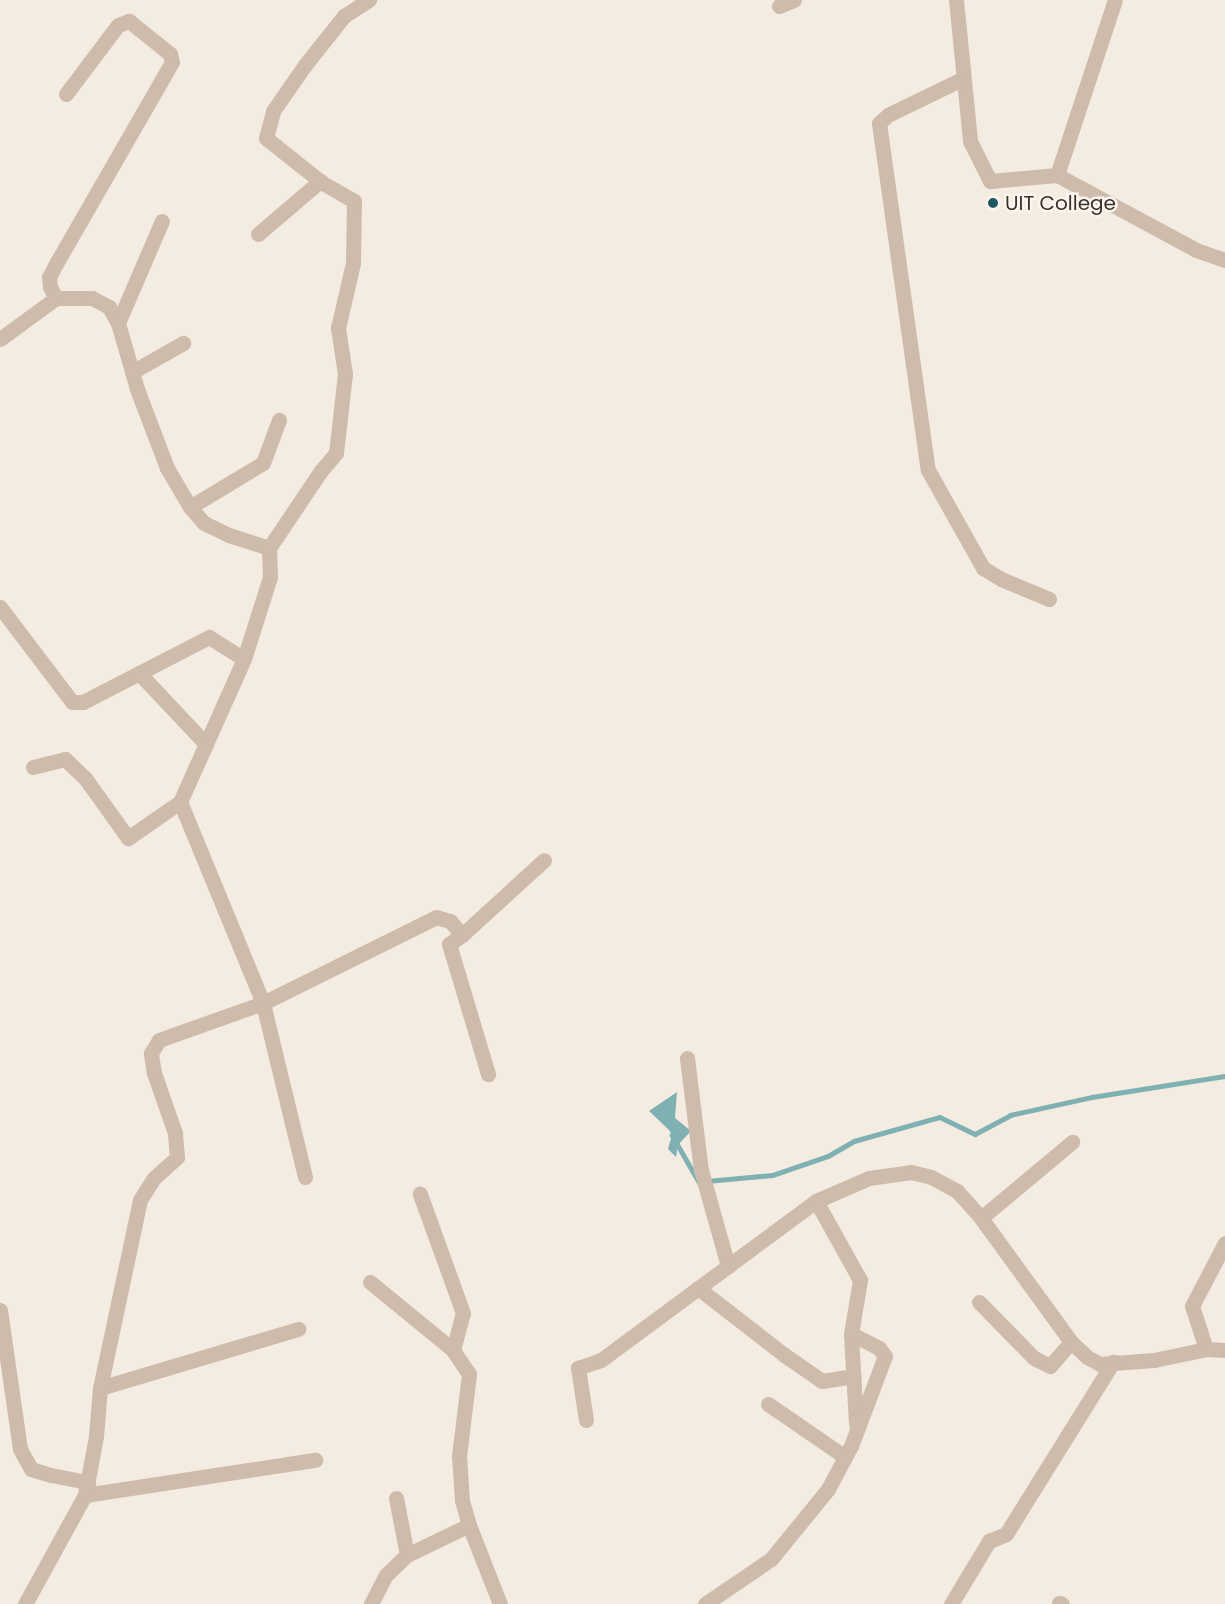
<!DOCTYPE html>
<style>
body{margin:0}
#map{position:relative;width:1225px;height:1604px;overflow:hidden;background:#f4ebe1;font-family:Poppins,sans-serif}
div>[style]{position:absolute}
.water>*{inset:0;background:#7fb0b2}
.stream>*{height:4.5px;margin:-2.25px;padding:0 2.25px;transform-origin:2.25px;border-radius:2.25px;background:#7fb0b2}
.street>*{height:15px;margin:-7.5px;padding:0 7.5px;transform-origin:7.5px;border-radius:7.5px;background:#cdbbac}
.dots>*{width:16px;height:16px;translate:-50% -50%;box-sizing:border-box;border:3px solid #fbf5ee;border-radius:50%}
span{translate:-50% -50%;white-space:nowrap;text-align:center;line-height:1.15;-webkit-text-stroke:5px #fbf5ee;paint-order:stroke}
.poi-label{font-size:20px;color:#3b302b}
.left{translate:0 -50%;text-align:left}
</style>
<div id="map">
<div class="water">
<div style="clip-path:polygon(677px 1092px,675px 1118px,691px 1131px,678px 1145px,676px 1157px,668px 1149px,672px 1135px,669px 1130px,649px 1111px)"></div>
</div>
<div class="stream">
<div style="left:672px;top:1135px;width:54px;rotate:60.1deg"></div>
<div style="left:707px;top:1181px;width:66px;rotate:-5.2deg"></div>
<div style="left:773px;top:1175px;width:58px;rotate:-19.1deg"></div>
<div style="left:828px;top:1156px;width:30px;rotate:-30deg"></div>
<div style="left:854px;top:1141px;width:89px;rotate:-15.6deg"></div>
<div style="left:940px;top:1117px;width:39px;rotate:26deg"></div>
<div style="left:975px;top:1134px;width:40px;rotate:-28deg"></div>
<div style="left:1010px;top:1115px;width:84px;rotate:-12.4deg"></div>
<div style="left:1092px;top:1097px;width:135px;rotate:-9deg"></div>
</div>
<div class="street">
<div style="left:956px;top:0;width:142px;rotate:84.3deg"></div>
<div style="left:970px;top:141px;width:45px;rotate:63.4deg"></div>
<div style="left:990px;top:181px;width:67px;rotate:-5.1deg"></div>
<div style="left:1057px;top:175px;width:158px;rotate:28.3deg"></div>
<div style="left:1196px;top:250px;width:31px;rotate:19deg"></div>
<div style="left:779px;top:6px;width:16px;rotate:-22deg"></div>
<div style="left:962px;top:79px;width:82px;rotate:154.1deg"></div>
<div style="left:888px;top:115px;width:12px;rotate:138deg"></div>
<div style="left:879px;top:123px;width:350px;rotate:82deg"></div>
<div style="left:928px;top:470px;width:112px;rotate:60.7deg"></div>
<div style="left:983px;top:568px;width:21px;rotate:31deg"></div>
<div style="left:1001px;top:579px;width:52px;rotate:22.6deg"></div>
<div style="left:66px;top:94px;width:86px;rotate:-53deg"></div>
<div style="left:118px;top:25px;width:12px;rotate:-20deg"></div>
<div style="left:129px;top:21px;width:53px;rotate:38.8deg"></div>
<div style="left:170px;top:54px;width:8px;rotate:76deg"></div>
<div style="left:172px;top:62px;width:231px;rotate:119.9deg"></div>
<div style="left:57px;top:262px;width:17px;rotate:118deg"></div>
<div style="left:49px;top:277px;width:10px;rotate:84deg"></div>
<div style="left:50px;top:287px;width:13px;rotate:61deg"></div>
<div style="left:56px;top:298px;width:36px"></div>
<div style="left:92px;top:298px;width:19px;rotate:28deg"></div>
<div style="left:109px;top:307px;width:18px;rotate:61deg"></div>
<div style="left:118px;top:323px;width:69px;rotate:73.9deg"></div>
<div style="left:137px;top:389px;width:85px;rotate:69.2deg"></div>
<div style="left:167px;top:468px;width:45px;rotate:59.5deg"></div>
<div style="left:190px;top:507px;width:21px;rotate:49deg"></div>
<div style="left:204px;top:523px;width:28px;rotate:26deg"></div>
<div style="left:229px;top:535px;width:42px;rotate:18deg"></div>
<div style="left:1057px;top:175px;width:184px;rotate:-71.7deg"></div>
<div style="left:258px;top:234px;width:82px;rotate:-40.5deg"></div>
<div style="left:118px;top:323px;width:111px;rotate:-66.7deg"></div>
<div style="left:0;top:339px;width:69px;rotate:-36.2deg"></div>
<div style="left:132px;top:372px;width:59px;rotate:-29.6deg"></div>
<div style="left:190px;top:507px;width:85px;rotate:-31.1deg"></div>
<div style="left:263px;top:463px;width:46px;rotate:-69.6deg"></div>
<div style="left:0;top:607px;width:119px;rotate:52.8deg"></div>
<div style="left:72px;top:702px;width:11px"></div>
<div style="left:83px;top:702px;width:142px;rotate:-27.3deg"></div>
<div style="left:209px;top:637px;width:41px;rotate:32.2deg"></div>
<div style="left:139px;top:673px;width:98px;rotate:46.7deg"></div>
<div style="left:33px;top:767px;width:33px;rotate:-14deg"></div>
<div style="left:65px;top:759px;width:28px;rotate:44deg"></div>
<div style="left:85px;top:778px;width:74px;rotate:54.4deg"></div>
<div style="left:128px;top:838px;width:63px;rotate:-34.7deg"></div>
<div style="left:462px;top:935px;width:16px;rotate:145deg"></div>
<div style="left:449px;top:944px;width:136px;rotate:73.3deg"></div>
<div style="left:687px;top:1058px;width:113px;rotate:82.9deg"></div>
<div style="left:701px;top:1170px;width:100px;rotate:74.3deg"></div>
<div style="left:305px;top:1177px;width:179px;rotate:-103.6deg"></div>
<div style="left:263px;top:1003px;width:193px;rotate:-26.4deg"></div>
<div style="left:436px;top:917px;width:15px;rotate:16deg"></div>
<div style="left:450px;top:921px;width:18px;rotate:49deg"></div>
<div style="left:462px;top:935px;width:111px;rotate:-42.4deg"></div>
<div style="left:981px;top:1218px;width:119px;rotate:-39.9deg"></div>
<div style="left:370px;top:1282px;width:107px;rotate:39.3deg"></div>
<div style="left:698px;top:1288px;width:108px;rotate:37.8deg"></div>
<div style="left:783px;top:1354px;width:47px;rotate:34.7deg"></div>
<div style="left:822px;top:1381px;width:32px;rotate:-9deg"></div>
<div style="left:979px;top:1302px;width:78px;rotate:45.5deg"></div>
<div style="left:1034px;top:1358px;width:18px;rotate:27deg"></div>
<div style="left:1050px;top:1366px;width:32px;rotate:-49deg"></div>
<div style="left:0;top:1310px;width:140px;rotate:81.8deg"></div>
<div style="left:20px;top:1449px;width:23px;rotate:61deg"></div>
<div style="left:31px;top:1469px;width:21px;rotate:17deg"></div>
<div style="left:51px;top:1475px;width:38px;rotate:11deg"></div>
<div style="left:851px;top:1334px;width:90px;rotate:86.8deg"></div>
<div style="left:1206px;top:1349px;width:45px;rotate:-108deg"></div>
<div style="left:1192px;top:1306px;width:71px;rotate:-62.4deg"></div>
<div style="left:100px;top:1388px;width:207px;rotate:-16.6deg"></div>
<div style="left:768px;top:1404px;width:93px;rotate:34.5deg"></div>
<div style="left:586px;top:1420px;width:53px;rotate:-98.7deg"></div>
<div style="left:578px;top:1368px;width:24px;rotate:-19deg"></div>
<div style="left:601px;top:1360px;width:267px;rotate:-36.5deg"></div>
<div style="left:816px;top:1201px;width:58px;rotate:-23.5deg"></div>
<div style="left:869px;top:1178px;width:42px;rotate:-8.1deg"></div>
<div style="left:911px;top:1172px;width:21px;rotate:14deg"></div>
<div style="left:931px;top:1177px;width:30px;rotate:28deg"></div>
<div style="left:957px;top:1191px;width:36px;rotate:48deg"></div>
<div style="left:981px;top:1218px;width:153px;rotate:54deg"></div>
<div style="left:1071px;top:1342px;width:22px;rotate:43deg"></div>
<div style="left:1087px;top:1357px;width:15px;rotate:28deg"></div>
<div style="left:1100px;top:1364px;width:54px;rotate:-4.2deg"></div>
<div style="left:1154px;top:1360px;width:53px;rotate:-11.9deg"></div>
<div style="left:1206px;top:1349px;width:19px;rotate:3deg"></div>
<div style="left:85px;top:1495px;width:233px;rotate:-8.7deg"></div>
<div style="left:396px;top:1498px;width:58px;rotate:79.1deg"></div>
<div style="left:469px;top:1525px;width:85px;rotate:68.6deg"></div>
<div style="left:1059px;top:1603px;width:3px;rotate:18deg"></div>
<div style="left:25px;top:1604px;width:124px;rotate:-61.2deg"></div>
<div style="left:85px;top:1495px;width:60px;rotate:-79.4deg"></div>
<div style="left:96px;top:1436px;width:48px;rotate:-85.2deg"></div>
<div style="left:100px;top:1388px;width:192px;rotate:-78deg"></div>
<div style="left:140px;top:1200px;width:26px;rotate:-58deg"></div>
<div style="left:154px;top:1178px;width:31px;rotate:-42deg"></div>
<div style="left:177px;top:1157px;width:24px;rotate:-95deg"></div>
<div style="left:175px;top:1133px;width:64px;rotate:-109.3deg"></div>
<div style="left:154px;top:1073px;width:20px;rotate:-99deg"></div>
<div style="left:151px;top:1053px;width:15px;rotate:-58deg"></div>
<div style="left:159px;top:1040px;width:110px;rotate:-19.6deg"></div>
<div style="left:263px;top:1003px;width:217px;rotate:-112.4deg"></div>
<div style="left:180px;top:802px;width:157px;rotate:-65.9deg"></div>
<div style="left:244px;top:659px;width:86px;rotate:-72.4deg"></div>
<div style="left:270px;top:577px;width:29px;rotate:-92deg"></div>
<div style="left:269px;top:548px;width:92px;rotate:-56.1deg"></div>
<div style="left:320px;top:472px;width:25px;rotate:-50deg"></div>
<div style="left:336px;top:453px;width:80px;rotate:-83.5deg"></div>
<div style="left:345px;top:374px;width:47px;rotate:-98.7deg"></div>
<div style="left:338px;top:328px;width:67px;rotate:-77deg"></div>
<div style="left:353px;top:263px;width:62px;rotate:-89.1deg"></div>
<div style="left:354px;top:201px;width:39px;rotate:-150deg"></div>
<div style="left:320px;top:181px;width:69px;rotate:-141.5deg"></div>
<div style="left:266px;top:138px;width:28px;rotate:-75deg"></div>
<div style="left:273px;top:111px;width:56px;rotate:-55.2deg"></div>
<div style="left:305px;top:65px;width:63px;rotate:-51.5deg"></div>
<div style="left:344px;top:16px;width:30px;rotate:-33deg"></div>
<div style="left:371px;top:1604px;width:33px;rotate:-63deg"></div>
<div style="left:386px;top:1575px;width:29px;rotate:-44deg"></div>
<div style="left:407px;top:1555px;width:69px;rotate:-25.8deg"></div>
<div style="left:469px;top:1525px;width:26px;rotate:-106deg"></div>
<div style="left:462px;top:1500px;width:44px;rotate:-93.9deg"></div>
<div style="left:459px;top:1456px;width:83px;rotate:-83deg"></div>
<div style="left:469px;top:1374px;width:29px;rotate:-124deg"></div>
<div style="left:453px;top:1350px;width:38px;rotate:-75deg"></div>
<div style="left:463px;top:1313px;width:127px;rotate:-109.9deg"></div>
<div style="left:705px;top:1604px;width:80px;rotate:-34.3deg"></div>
<div style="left:771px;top:1559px;width:90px;rotate:-50.8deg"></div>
<div style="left:828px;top:1489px;width:49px;rotate:-61.9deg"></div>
<div style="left:851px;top:1446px;width:96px;rotate:-69.3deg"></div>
<div style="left:885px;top:1356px;width:10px;rotate:-127deg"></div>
<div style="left:879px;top:1348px;width:31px;rotate:-153deg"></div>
<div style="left:851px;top:1334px;width:55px;rotate:-80.5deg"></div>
<div style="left:860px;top:1280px;width:90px;rotate:-119.1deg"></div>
<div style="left:951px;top:1604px;width:74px;rotate:-58.9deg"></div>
<div style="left:989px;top:1541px;width:18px;rotate:-22deg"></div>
<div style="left:1006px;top:1534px;width:203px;rotate:-58.1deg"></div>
</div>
<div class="dots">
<div style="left:993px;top:203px;background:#1f5a5e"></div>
</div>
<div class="poi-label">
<span class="left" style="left:1005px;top:203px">UIT College</span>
</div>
</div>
